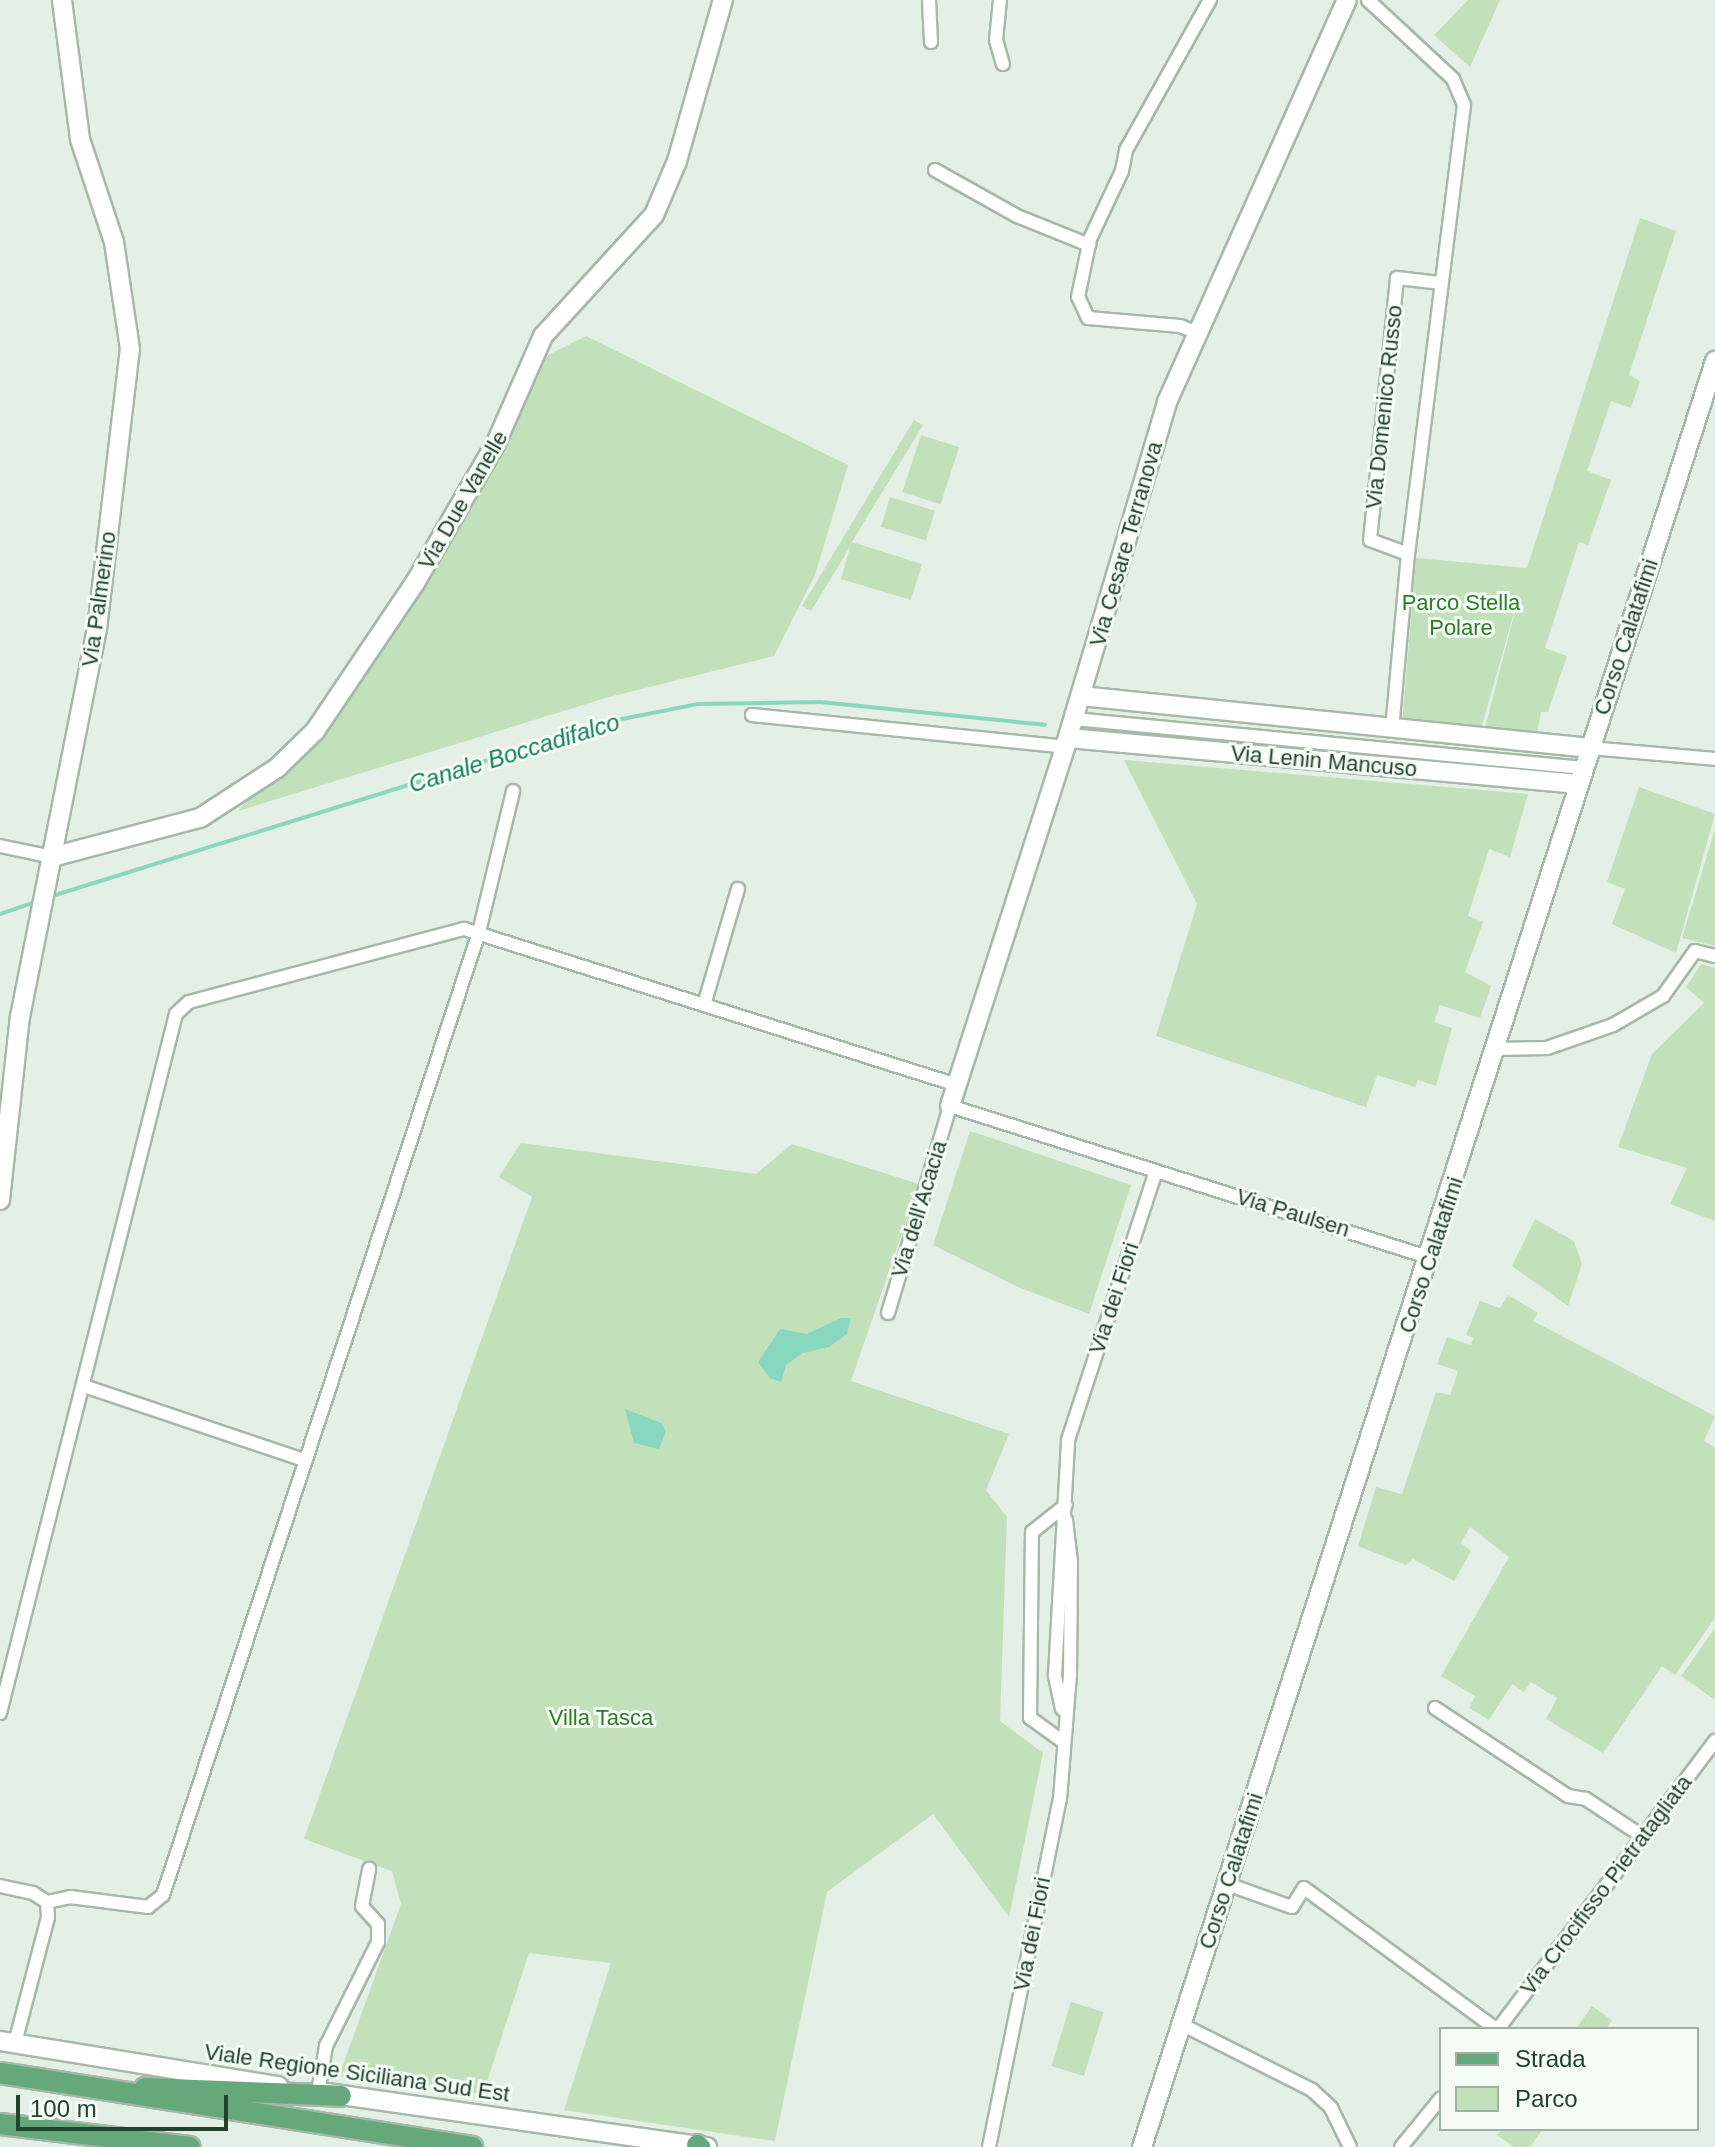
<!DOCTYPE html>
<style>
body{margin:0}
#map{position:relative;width:1715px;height:2147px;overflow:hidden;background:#e4efe5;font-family:Helvetica,sans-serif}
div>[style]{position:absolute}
.green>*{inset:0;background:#c2e1bb;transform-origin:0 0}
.water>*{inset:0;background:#88d8c0}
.stream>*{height:4px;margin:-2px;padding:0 2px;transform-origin:2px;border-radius:2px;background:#88d8c0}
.roads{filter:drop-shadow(2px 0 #a6b8a9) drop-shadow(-2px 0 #a6b8a9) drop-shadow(0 2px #a6b8a9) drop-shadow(0 -2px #a6b8a9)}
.street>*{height:12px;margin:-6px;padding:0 6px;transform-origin:6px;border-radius:6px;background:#fff}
.secondary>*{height:18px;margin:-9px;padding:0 9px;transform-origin:9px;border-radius:9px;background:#fff}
.primary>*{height:20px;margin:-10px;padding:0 10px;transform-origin:10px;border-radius:10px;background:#65a879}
span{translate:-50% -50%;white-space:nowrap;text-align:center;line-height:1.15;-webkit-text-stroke:6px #f5fbf5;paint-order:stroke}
.street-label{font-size:22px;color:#21422b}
.park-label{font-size:22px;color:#2d7d28}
.water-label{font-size:24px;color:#167e61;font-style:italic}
.legend{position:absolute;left:1439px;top:2027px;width:260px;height:104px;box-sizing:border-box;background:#f5fbf5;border:2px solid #a0b1a4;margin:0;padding:10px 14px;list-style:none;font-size:24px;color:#21422b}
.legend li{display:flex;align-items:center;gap:16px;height:40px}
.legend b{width:40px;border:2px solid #a0b1a4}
.scale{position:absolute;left:16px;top:2095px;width:212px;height:36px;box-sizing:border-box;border:4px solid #21422b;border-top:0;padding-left:10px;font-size:24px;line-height:28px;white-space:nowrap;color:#21422b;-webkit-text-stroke:6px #f5fbf5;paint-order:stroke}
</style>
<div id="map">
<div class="green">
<div style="clip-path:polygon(1468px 0,1500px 0,1470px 67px,1434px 35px)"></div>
<div style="clip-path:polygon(1640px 218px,1676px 231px,1629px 375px,1640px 381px,1631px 408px,1611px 401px,1587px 471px,1611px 480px,1588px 545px,1579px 542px,1545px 648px,1567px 656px,1548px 712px,1541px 712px,1537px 733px,1485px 728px,1520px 592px,1481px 729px,1402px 723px,1416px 558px,1527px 568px)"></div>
<div style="clip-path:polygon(586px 336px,848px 465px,815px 575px,774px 656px,609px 697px,238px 811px,346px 686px,532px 363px)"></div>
<div style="clip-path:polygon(914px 420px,923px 425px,852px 542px,922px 564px,911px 600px,841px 579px,850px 547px,811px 611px,802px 606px)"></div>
<div style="left:921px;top:435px;width:40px;height:60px;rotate:18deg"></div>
<div style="left:890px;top:497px;width:47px;height:31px;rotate:17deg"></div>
<div style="clip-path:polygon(1124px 760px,1528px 794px,1510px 857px,1489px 849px,1468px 916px,1483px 922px,1465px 972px,1491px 986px,1480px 1018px,1440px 1005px,1434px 1022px,1452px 1028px,1436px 1086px,1418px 1080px,1415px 1087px,1377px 1075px,1366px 1107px,1156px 1036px,1197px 904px)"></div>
<div style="clip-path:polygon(1639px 787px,1715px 814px,1676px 953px,1612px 924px,1625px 889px,1607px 882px)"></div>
<div style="clip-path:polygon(1715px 829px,1715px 946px,1682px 938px)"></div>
<div style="clip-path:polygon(1701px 964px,1715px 968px,1715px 1221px,1670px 1204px,1687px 1168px,1618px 1147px,1652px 1054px,1704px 1003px,1686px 987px)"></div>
<div style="clip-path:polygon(970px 1131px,1131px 1185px,1089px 1314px,1018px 1287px,933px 1245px)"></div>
<div style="clip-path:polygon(521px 1143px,756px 1174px,792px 1144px,919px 1184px,851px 1381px,1009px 1434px,986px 1490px,1007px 1517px,1000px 1721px,1043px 1753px,1009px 1917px,933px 1814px,827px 1892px,775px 2141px,564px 2110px,611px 1963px,529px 1953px,483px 2094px,339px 2076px,401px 1904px,392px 1871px,304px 1839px,532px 1197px,499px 1177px)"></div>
<div style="clip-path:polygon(1535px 1219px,1574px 1241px,1582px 1264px,1568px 1306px,1512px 1266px)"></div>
<div style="clip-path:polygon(1508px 1295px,1538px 1313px,1533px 1321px,1715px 1416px,1704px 1441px,1715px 1448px,1715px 1618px,1675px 1675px,1662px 1666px,1603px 1753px,1546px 1719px,1557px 1698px,1531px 1682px,1524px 1692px,1512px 1684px,1489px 1720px,1469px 1708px,1475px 1696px,1441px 1676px,1509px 1557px,1470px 1527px,1461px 1543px,1471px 1551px,1454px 1581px,1413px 1559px,1406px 1565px,1358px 1546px,1376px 1487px,1402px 1494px,1436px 1392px,1450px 1395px,1458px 1371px,1437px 1364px,1447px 1337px,1471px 1345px,1473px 1338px,1466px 1335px,1480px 1301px,1500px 1308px)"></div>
<div style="clip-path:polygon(1715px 1628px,1715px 1700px,1681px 1676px)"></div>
<div style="left:1071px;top:2002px;width:34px;height:67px;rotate:17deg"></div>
<div style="clip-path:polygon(1592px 2006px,1612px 2020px,1606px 2029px,1576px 2029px)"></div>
<div style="clip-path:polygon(1502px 2129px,1543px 2129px,1530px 2147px,1514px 2147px,1497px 2135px)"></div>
</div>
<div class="water">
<div style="clip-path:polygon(841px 1318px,851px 1318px,847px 1334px,829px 1347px,803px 1353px,786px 1365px,781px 1382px,770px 1378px,758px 1362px,780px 1329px,807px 1334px)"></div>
<div style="clip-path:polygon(625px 1409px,661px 1423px,666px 1431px,659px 1449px,634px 1443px)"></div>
</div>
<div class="stream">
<div style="left:49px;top:897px;width:595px;rotate:-17.31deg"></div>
<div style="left:617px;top:720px;width:83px;rotate:-11.2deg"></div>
<div style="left:698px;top:704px;width:122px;rotate:-0.9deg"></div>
<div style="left:820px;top:702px;width:226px;rotate:5.8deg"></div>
<div style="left:0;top:914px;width:39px;rotate:-19deg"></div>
</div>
<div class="roads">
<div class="street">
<div style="left:929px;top:0;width:42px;rotate:87.3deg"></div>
<div style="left:1000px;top:0;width:40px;rotate:95.7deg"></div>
<div style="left:996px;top:40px;width:25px;rotate:74deg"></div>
<div style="left:1368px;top:0;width:116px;rotate:42.9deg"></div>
<div style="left:1453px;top:79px;width:28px;rotate:67deg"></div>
<div style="left:1464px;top:105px;width:452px;rotate:97.1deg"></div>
<div style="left:1408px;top:554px;width:176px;rotate:95.2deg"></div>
<div style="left:935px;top:170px;width:94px;rotate:29.3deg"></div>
<div style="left:1017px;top:216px;width:78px;rotate:21.9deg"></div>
<div style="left:1198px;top:333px;width:19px;rotate:-159deg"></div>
<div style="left:1180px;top:326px;width:92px;rotate:-175deg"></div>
<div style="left:1088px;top:318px;width:23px;rotate:-115deg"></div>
<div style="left:1078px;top:297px;width:59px;rotate:-78.3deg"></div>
<div style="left:1090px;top:239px;width:75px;rotate:-64.8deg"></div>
<div style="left:1122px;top:171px;width:21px;rotate:-79deg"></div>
<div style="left:1126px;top:150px;width:172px;rotate:-60.8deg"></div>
<div style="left:1408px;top:554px;width:40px;rotate:-159.8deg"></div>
<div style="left:1370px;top:540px;width:263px;rotate:-84.1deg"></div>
<div style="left:1397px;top:278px;width:43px;rotate:6.6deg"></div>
<div style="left:752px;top:715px;width:315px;rotate:5.8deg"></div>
<div style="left:1074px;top:719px;width:512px;rotate:5.49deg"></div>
<div style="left:1590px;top:748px;width:125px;rotate:5deg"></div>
<div style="left:0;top:846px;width:53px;rotate:11.9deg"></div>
<div style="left:704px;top:1005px;width:121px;rotate:-73.7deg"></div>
<div style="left:1497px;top:1049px;width:50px;rotate:-1.1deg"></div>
<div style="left:1547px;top:1048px;width:70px;rotate:-19.2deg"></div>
<div style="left:1613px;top:1025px;width:58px;rotate:-30.1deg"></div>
<div style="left:1663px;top:996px;width:55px;rotate:-54.6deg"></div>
<div style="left:1695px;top:951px;width:21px;rotate:14deg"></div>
<div style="left:888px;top:1313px;width:216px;rotate:-73.3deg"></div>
<div style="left:950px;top:1106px;width:504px;rotate:17.54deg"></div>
<div style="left:84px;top:1386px;width:232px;rotate:18.6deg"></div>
<div style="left:1435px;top:1708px;width:159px;rotate:33.5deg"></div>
<div style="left:1568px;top:1796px;width:18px;rotate:9deg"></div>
<div style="left:1586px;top:1799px;width:67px;rotate:33.5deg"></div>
<div style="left:1062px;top:1709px;width:35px;rotate:-102deg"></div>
<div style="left:1055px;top:1675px;width:235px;rotate:-86.8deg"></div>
<div style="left:1068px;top:1440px;width:283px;rotate:-71.9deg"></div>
<div style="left:0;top:1713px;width:721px;rotate:-75.87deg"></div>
<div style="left:176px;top:1014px;width:18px;rotate:-43deg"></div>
<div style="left:189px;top:1002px;width:285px;rotate:-14.9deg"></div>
<div style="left:464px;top:929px;width:517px;rotate:17.56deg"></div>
<div style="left:1062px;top:1741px;width:39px;rotate:-144deg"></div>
<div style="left:1030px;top:1718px;width:186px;rotate:-89.4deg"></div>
<div style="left:1032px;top:1532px;width:43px;rotate:-38.5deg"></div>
<div style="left:1227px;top:1884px;width:69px;rotate:19.5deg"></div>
<div style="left:1292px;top:1907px;width:22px;rotate:-58deg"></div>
<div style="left:1304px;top:1888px;width:238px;rotate:36.3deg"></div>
<div style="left:0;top:1886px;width:34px;rotate:12deg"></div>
<div style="left:33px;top:1893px;width:17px;rotate:33deg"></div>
<div style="left:47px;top:1902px;width:24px;rotate:-12deg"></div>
<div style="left:70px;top:1897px;width:79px;rotate:7.3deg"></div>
<div style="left:148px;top:1907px;width:19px;rotate:-39deg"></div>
<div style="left:163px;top:1895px;width:1014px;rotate:-71.83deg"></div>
<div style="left:479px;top:932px;width:145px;rotate:-76.4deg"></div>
<div style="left:1181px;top:2024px;width:147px;rotate:26.7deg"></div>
<div style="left:1312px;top:2090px;width:26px;rotate:43deg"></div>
<div style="left:1331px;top:2108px;width:43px;rotate:64deg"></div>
<div style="left:1498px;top:2029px;width:361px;rotate:-53deg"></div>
<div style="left:15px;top:2043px;width:130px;rotate:-75.3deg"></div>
<div style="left:48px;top:1917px;width:15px;rotate:-94deg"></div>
<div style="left:318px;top:2092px;width:47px;rotate:-80.1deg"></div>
<div style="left:326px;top:2046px;width:116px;rotate:-63.4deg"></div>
<div style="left:378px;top:1942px;width:18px;rotate:-90deg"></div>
<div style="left:378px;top:1924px;width:24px;rotate:-132deg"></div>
<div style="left:362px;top:1906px;width:38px;rotate:-79deg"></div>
<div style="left:989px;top:2147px;width:355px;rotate:-78.5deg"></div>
<div style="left:1060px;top:1799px;width:124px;rotate:-85.4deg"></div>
<div style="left:1070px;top:1675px;width:113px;rotate:-89.5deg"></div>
<div style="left:1071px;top:1562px;width:42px;rotate:-96.8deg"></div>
<div style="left:1401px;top:2147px;width:63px;rotate:-50.8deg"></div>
</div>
<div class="secondary">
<div style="left:1081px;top:696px;width:512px;rotate:5.83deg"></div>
<div style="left:1068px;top:738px;width:513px;rotate:5.14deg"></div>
<div style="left:52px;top:857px;width:153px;rotate:-14.8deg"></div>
<div style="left:200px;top:818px;width:92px;rotate:-33deg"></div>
<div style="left:277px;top:768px;width:53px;rotate:-44.2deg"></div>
<div style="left:315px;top:731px;width:179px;rotate:-56deg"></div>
<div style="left:415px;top:583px;width:164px;rotate:-60deg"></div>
<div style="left:497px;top:441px;width:115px;rotate:-66.3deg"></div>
<div style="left:543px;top:336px;width:164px;rotate:-47.5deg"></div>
<div style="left:654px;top:215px;width:59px;rotate:-66.9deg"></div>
<div style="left:677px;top:161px;width:167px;rotate:-74.1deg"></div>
<div style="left:950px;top:1106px;width:377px;rotate:-72.2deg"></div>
<div style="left:1065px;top:747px;width:360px;rotate:-73.5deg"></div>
<div style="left:1167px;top:402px;width:440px;rotate:-65.9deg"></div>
<div style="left:0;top:1200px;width:184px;rotate:-83.8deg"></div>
<div style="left:20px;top:1017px;width:396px;rotate:-78.8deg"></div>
<div style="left:97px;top:629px;width:282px;rotate:-83.3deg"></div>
<div style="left:130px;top:349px;width:108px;rotate:-98.5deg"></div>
<div style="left:114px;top:242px;width:108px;rotate:-108.3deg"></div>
<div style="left:80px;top:139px;width:140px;rotate:-97.4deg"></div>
<div style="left:0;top:2041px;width:282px;rotate:9.2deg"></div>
<div style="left:327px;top:2093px;width:384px;rotate:8.1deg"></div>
<div style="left:1142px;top:2147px;width:1876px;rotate:-72.21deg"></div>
</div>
<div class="primary">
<div style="left:0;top:2073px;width:478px;rotate:8.9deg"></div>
<div style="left:145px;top:2088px;width:196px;rotate:2.3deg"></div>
<div style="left:0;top:2124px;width:191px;rotate:6.9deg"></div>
<div style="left:697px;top:2145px;width:4px;rotate:34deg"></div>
</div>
</div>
<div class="street-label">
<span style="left:1384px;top:407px;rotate:-84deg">Via Domenico Russo</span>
<span style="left:463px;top:500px;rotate:-60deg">Via Due Vanelle</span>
<span style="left:1126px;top:544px;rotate:-74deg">Via Cesare Terranova</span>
<span style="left:99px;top:599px;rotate:-82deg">Via Palmerino</span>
<span style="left:1626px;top:637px;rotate:-72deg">Corso Calatafimi</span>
<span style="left:1324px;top:761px;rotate:5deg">Via Lenin Mancuso</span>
<span style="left:919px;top:1209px;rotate:-73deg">Via dell'Acacia</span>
<span style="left:1293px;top:1213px;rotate:17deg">Via Paulsen</span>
<span style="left:1431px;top:1255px;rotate:-72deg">Corso Calatafimi</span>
<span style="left:1114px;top:1298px;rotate:-72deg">Via dei Fiori</span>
<span style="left:1231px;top:1871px;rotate:-72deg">Corso Calatafimi</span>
<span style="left:1606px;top:1885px;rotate:-53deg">Via Crocifisso Pietratagliata</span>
<span style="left:1032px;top:1934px;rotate:-79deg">Via dei Fiori</span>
<span style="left:357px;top:2073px;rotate:8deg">Viale Regione Siciliana Sud Est</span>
</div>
<div class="park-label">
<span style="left:1461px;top:615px">Parco Stella<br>Polare</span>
<span style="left:601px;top:1718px">Villa Tasca</span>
</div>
<div class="water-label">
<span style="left:514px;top:753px;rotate:-17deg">Canale Boccadifalco</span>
</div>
<ul class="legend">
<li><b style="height:10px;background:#65a879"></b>Strada</li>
<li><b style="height:22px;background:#c2e1bb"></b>Parco</li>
</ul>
<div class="scale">100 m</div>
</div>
